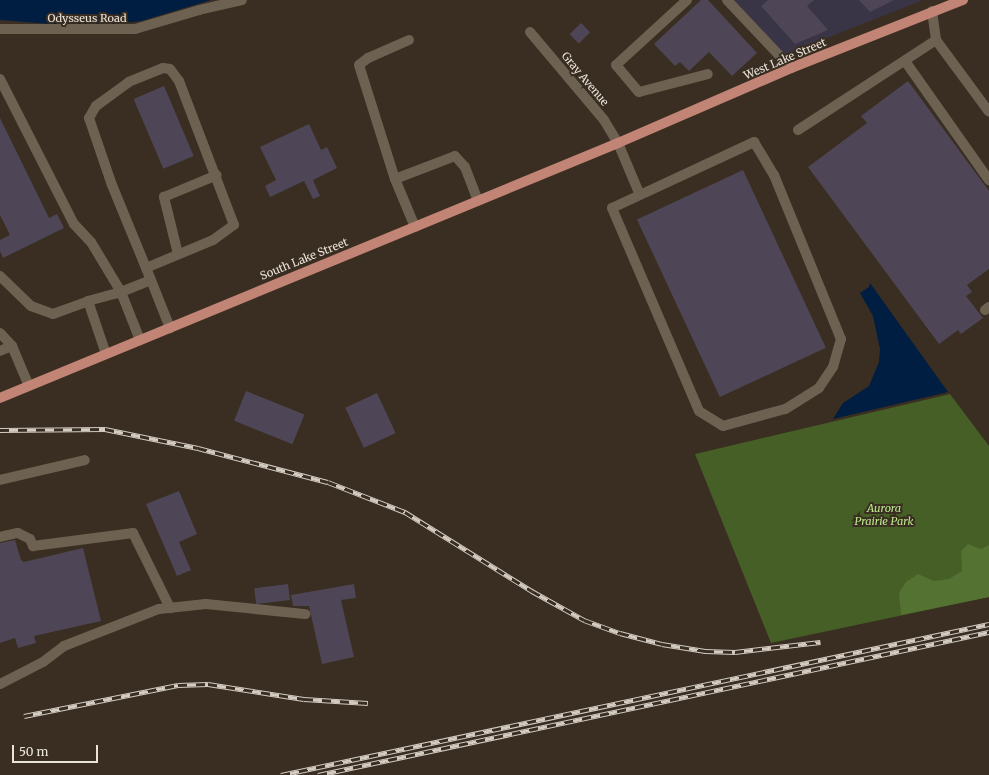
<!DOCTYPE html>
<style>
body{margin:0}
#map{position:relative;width:989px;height:775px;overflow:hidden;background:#392e21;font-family:Merriweather,serif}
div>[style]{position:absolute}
.commercial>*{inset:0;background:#393546}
.green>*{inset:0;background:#455f26}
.forest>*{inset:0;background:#547231}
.water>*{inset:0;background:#001d42}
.building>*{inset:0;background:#4e4656;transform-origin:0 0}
.minor>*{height:10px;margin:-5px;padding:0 5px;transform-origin:5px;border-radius:5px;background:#6d6151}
.major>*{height:10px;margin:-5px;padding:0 5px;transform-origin:5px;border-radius:5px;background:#c28474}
.rail>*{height:4.5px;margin-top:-2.25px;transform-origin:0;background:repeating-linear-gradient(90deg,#392e21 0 9px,#d4ccc3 0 18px);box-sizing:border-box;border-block:1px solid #d4ccc3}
span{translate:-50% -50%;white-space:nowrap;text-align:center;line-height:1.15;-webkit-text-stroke:4px #392e21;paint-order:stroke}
.street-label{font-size:11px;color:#eae3da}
.park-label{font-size:11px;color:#bce98c;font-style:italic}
.scale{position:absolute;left:12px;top:745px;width:86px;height:18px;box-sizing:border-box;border:2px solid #eae3da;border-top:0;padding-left:5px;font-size:12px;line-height:14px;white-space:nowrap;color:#eae3da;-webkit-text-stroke:3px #392e21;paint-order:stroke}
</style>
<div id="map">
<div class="commercial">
<div style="clip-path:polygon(733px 0,923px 0,784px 55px)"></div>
</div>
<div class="green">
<div style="clip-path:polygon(950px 394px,989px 446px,989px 597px,771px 643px,695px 454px)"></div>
</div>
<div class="forest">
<div style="clip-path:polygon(968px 544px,981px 549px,989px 545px,989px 597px,901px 615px,899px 593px,906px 582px,918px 574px,934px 581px,949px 579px,962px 571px,961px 551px)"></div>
</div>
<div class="water">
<div style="clip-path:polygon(0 0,211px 0,141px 21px,90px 27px,0 20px)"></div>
<div style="clip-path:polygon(870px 283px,948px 392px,833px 419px,843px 403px,869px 386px,879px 362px,880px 349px,873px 316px,860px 293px,869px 287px)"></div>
</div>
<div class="building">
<div style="clip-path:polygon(701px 0,708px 0,757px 53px,732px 76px,709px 52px,689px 71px,680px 62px,675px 66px,654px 44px)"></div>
<div style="clip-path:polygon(768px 0,814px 0,807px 6px,828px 30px,795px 44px,761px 6px)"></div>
<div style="clip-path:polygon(859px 0,894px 0,870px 12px)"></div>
<div style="left:581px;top:23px;width:13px;height:16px;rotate:45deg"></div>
<div style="clip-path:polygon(908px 81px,989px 191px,989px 269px,967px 285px,972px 292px,966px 296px,983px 318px,961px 334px,958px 330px,939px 344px,808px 167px,867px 123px,861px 116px)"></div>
<div style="left:164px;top:86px;width:76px;height:33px;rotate:67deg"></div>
<div style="clip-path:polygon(0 118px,49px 218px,57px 214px,64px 228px,3px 258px,0 251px,0 240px,10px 235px,0 215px)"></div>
<div style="clip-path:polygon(309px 124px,321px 150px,327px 147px,337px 168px,313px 180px,320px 196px,313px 199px,304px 181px,270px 197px,265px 186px,276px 180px,260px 147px)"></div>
<div style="left:743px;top:170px;width:196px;height:117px;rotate:65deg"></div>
<div style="left:246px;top:391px;width:63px;height:32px;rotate:22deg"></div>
<div style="left:377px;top:393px;width:44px;height:35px;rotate:65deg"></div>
<div style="clip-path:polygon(179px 491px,197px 534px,179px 542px,191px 570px,177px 576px,146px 504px)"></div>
<div style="clip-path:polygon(15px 540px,21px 560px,24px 562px,83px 548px,101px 621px,34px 636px,36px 643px,18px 648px,15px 638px,0 643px,0 543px)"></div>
<div style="left:288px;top:584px;width:16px;height:34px;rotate:83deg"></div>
<div style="clip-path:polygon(354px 584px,356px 598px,341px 600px,354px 657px,322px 664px,309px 606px,293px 606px,291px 595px)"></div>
</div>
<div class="minor">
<div style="left:687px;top:0;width:96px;rotate:137.5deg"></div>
<div style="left:616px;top:65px;width:35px;rotate:50deg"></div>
<div style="left:639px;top:92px;width:71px;rotate:-14.6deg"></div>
<div style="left:727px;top:0;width:93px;rotate:46.7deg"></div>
<div style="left:932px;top:11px;width:29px;rotate:82deg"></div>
<div style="left:936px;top:40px;width:89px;rotate:53.6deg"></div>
<div style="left:0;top:29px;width:135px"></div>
<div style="left:135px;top:29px;width:67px;rotate:-16.5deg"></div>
<div style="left:199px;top:10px;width:44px;rotate:-13.1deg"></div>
<div style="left:530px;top:32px;width:115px;rotate:49.9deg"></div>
<div style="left:604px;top:120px;width:27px;rotate:59deg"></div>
<div style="left:618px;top:143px;width:56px;rotate:67.1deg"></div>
<div style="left:409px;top:40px;width:45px;rotate:156.3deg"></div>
<div style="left:368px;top:58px;width:11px;rotate:142deg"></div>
<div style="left:359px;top:65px;width:120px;rotate:72.5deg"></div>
<div style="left:395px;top:179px;width:52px;rotate:67.4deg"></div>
<div style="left:905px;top:61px;width:146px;rotate:54.8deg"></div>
<div style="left:0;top:79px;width:163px;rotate:63deg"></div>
<div style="left:74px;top:224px;width:25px;rotate:47deg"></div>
<div style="left:91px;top:242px;width:58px;rotate:59deg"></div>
<div style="left:121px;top:292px;width:32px;rotate:-22deg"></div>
<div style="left:151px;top:280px;width:52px;rotate:68.4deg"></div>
<div style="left:798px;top:130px;width:165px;rotate:-33.1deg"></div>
<div style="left:754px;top:142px;width:39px;rotate:59deg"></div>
<div style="left:774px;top:175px;width:177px;rotate:67.8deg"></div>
<div style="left:841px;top:339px;width:29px;rotate:106deg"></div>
<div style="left:833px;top:367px;width:25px;rotate:124deg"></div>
<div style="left:819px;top:388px;width:40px;rotate:148deg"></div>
<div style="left:785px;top:409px;width:64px;rotate:164.7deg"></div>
<div style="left:723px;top:426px;width:28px;rotate:-148deg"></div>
<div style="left:699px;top:411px;width:221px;rotate:-113.2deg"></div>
<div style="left:612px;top:208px;width:157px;rotate:-24.9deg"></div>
<div style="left:395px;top:179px;width:64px;rotate:-21deg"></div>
<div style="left:455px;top:156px;width:15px;rotate:48deg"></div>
<div style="left:465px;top:167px;width:36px;rotate:69deg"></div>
<div style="left:178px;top:254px;width:59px;rotate:-103.8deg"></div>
<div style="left:164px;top:197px;width:57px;rotate:-22.5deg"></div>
<div style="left:146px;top:268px;width:73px;rotate:-22.7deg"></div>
<div style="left:213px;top:240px;width:26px;rotate:-36deg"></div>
<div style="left:234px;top:225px;width:154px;rotate:-110.9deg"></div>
<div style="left:179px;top:81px;width:15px;rotate:-127deg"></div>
<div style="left:170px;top:69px;width:7px;rotate:-172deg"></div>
<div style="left:163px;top:68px;width:37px;rotate:158deg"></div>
<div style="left:129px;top:82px;width:41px;rotate:144deg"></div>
<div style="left:96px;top:106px;width:14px;rotate:120deg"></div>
<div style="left:89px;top:118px;width:71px;rotate:71.1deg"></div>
<div style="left:112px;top:185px;width:103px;rotate:67.7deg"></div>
<div style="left:0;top:276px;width:43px;rotate:44.1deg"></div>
<div style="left:31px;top:306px;width:23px;rotate:20deg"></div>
<div style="left:53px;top:314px;width:37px;rotate:-20deg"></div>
<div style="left:88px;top:301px;width:56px;rotate:71.2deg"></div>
<div style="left:88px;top:301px;width:34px;rotate:-15deg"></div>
<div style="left:121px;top:292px;width:52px;rotate:68.4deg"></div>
<div style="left:985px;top:310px;width:5px;rotate:-37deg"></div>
<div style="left:0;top:333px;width:18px;rotate:47deg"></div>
<div style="left:12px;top:346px;width:43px;rotate:67deg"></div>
<div style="left:0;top:351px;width:13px;rotate:-23deg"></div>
<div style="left:0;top:480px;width:87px;rotate:-13.2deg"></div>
<div style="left:0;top:537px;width:18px;rotate:-13deg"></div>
<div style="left:18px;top:533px;width:13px;rotate:27deg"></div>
<div style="left:30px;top:539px;width:8px;rotate:67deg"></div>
<div style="left:33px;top:546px;width:101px;rotate:-7.4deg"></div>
<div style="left:133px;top:533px;width:84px;rotate:63.7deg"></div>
<div style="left:0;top:684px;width:48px;rotate:-27.1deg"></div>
<div style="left:43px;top:662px;width:26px;rotate:-37deg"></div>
<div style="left:64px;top:646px;width:102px;rotate:-21.3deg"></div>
<div style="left:159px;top:609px;width:47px;rotate:-6.1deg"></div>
<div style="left:206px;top:604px;width:100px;rotate:5.8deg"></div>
</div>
<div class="major">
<div style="left:0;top:398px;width:669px;rotate:-22.42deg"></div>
<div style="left:618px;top:143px;width:189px;rotate:-23.4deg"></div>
<div style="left:791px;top:68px;width:185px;rotate:-21.6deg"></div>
</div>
<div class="rail">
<div style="left:0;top:430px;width:105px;rotate:-0.5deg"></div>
<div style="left:105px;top:429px;width:95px;rotate:11.5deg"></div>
<div style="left:198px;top:448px;width:134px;rotate:14.7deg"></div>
<div style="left:328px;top:482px;width:83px;rotate:21.3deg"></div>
<div style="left:405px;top:512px;width:150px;rotate:31.9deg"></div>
<div style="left:532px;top:591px;width:60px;rotate:29.1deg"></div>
<div style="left:584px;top:620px;width:38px;rotate:20deg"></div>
<div style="left:620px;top:633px;width:43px;rotate:14.7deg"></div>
<div style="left:662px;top:644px;width:44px;rotate:9.2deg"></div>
<div style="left:705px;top:651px;width:30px;rotate:2deg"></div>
<div style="left:735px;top:652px;width:86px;rotate:-6.7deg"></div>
<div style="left:24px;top:716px;width:157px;rotate:-11.4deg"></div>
<div style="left:178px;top:685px;width:30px;rotate:-2deg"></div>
<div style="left:208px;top:684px;width:97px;rotate:8.9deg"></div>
<div style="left:304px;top:699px;width:64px;rotate:3.6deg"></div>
<div style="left:281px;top:775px;width:724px;rotate:-12.04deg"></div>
<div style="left:318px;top:775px;width:686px;rotate:-12.03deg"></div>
</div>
<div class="street-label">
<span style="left:87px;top:18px">Odysseus Road</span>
<span style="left:785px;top:59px;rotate:-23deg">West Lake Street</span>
<span style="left:585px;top:79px;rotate:50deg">Gray Avenue</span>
<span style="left:304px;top:259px;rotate:-22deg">South Lake Street</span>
</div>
<div class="park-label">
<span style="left:884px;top:515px">Aurora<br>Prairie Park</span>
</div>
<div class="scale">50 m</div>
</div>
